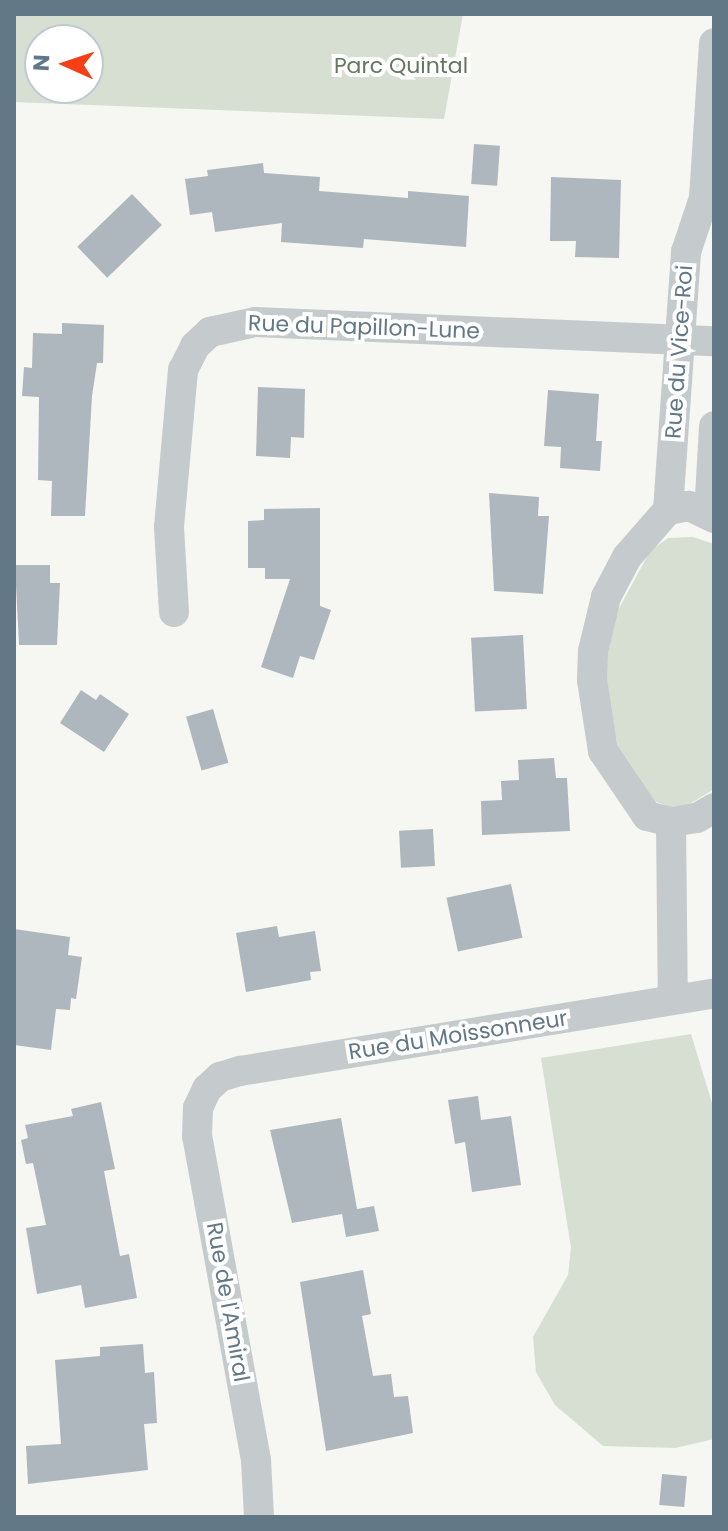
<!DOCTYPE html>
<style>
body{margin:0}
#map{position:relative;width:728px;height:1531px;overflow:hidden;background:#f6f6f2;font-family:Poppins,sans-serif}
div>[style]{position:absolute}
.green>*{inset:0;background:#d7dfd3}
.building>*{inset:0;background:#aeb7bd;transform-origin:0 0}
.street>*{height:30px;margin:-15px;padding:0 15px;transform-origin:15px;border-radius:15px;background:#c5cacd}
span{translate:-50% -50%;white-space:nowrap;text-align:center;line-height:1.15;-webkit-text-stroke:8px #fff;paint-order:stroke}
.park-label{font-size:22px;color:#64785e}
.street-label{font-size:22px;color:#627887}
.frame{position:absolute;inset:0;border:16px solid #627887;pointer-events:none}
.north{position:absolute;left:24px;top:24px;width:80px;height:80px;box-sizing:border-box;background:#fff;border:2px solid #c0c9cf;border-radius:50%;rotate:273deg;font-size:22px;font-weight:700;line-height:32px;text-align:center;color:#627887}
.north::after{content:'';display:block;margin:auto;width:28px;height:36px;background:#f53f14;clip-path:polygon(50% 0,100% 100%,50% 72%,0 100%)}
</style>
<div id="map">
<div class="green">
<div style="clip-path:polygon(evenodd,14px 14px,463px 14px,444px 119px,14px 102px,14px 14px,40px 40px,88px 40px,88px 88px,40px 88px,40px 40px)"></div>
<div style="clip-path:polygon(693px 537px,714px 544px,714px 789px,688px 805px,670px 807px,651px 800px,619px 751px,605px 685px,607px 650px,616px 614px,650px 551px,668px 538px)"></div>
<div style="clip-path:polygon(691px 1034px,714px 1110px,714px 1439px,675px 1448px,603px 1446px,555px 1405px,536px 1372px,533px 1337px,568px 1275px,571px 1248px,541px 1058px)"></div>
</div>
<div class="building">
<div style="left:474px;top:144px;width:26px;height:40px;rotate:4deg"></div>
<div style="clip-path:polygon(263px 163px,264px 173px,320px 177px,319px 191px,408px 198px,408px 191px,469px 196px,466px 247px,364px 239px,363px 248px,281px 242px,282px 223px,215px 232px,212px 212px,190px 215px,185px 179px,208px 176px,207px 170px)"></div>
<div style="clip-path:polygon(551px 177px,621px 180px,619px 258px,575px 257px,576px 241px,550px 241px)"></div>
<div style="left:132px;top:194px;width:43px;height:76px;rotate:46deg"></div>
<div style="clip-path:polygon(62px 323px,104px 325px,103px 363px,97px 363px,92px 396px,85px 516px,51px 516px,52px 481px,38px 480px,39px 397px,22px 396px,24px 367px,32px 368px,33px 333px,62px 334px)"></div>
<div style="clip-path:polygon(258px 387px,305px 389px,304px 438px,291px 437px,290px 458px,256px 456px)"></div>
<div style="clip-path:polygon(548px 390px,599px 394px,596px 441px,602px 441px,600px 471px,560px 468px,561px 447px,544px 446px)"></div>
<div style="clip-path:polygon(489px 493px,539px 497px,538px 516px,549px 516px,543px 594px,494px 591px)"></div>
<div style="clip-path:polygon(320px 508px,320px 606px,331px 610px,314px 660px,300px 656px,293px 678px,261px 667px,290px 579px,265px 579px,265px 568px,248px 568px,248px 521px,264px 520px,264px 509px)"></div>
<div style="clip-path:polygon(15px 565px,50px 565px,50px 583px,60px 583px,57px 645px,19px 645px)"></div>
<div style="left:523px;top:635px;width:74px;height:52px;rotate:87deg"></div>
<div style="clip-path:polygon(81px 690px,96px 700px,100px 694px,129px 714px,104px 752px,60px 723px)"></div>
<div style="left:213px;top:709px;width:56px;height:28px;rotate:74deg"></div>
<div style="clip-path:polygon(554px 758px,556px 778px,567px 778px,570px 831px,482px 835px,481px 801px,502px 800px,501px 781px,519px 780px,518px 760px)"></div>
<div style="left:433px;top:829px;width:37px;height:34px;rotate:87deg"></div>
<div style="left:511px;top:884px;width:55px;height:66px;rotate:78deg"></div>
<div style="clip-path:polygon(277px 926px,279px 937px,315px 931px,321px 971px,310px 972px,311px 980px,246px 992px,236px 933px)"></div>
<div style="clip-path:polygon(14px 929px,70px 937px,68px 955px,82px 957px,76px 999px,71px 998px,70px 1010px,56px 1009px,51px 1050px,14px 1045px)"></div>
<div style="clip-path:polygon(478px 1096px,481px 1120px,511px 1116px,521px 1185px,472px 1192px,465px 1142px,455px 1144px,448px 1100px)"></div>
<div style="clip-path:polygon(101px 1102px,115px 1169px,104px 1171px,120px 1256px,129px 1254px,137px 1298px,85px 1308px,81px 1285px,37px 1294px,26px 1228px,46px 1225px,33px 1163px,26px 1164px,21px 1140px,28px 1138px,25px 1125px,73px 1116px,71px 1109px)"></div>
<div style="clip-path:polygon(341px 1118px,357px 1209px,374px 1206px,379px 1231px,346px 1237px,342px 1214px,292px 1223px,270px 1130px)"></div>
<div style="clip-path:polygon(363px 1270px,371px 1314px,362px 1316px,373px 1376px,391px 1374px,394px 1397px,408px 1396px,413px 1433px,326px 1451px,300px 1282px)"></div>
<div style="clip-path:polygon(143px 1344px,145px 1373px,154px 1372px,157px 1423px,144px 1424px,148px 1470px,28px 1484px,26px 1446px,61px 1444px,55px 1360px,100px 1356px,100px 1347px)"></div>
<div style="left:662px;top:1474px;width:25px;height:31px;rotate:5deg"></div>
</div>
<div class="street">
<div style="left:668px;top:510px;width:259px;rotate:-86deg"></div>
<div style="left:686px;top:252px;width:57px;rotate:-71.6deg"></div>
<div style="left:704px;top:198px;width:155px;rotate:-86.3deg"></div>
<div style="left:709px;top:514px;width:88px;rotate:-86.7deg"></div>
<div style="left:714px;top:518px;width:28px;rotate:-154deg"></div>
<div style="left:689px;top:506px;width:21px;rotate:169deg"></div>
<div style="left:668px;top:510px;width:62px;rotate:131.1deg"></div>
<div style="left:627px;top:557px;width:45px;rotate:117.7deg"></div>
<div style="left:606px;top:597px;width:56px;rotate:103.5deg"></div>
<div style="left:593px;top:651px;width:29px;rotate:92deg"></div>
<div style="left:592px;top:680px;width:72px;rotate:81.2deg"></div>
<div style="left:603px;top:751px;width:78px;rotate:55.9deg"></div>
<div style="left:647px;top:816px;width:25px;rotate:14deg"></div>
<div style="left:671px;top:822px;width:26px;rotate:-9deg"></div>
<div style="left:697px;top:818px;width:20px;rotate:-30deg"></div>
<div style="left:174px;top:612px;width:85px;rotate:-93.4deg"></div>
<div style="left:169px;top:527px;width:158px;rotate:-84.9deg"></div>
<div style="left:183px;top:370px;width:27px;rotate:-63deg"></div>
<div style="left:195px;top:346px;width:21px;rotate:-43deg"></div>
<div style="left:210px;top:332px;width:46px;rotate:-12.5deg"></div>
<div style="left:255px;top:322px;width:459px;rotate:2.4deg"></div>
<div style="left:671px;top:822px;width:177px;rotate:89.4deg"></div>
<div style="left:259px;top:1517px;width:57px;rotate:-93deg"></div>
<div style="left:256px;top:1460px;width:329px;rotate:-100.3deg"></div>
<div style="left:197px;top:1136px;width:28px;rotate:-88deg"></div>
<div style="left:198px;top:1108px;width:21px;rotate:-65deg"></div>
<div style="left:207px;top:1089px;width:18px;rotate:-43deg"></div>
<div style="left:220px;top:1077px;width:21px;rotate:-17deg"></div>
<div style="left:240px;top:1071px;width:480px;rotate:-9.3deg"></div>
</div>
<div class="park-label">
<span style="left:401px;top:66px">Parc Quintal</span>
</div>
<div class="street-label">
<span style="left:364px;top:327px;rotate:2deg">Rue du Papillon-Lune</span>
<span style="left:679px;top:352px;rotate:-86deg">Rue du Vice-Roi</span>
<span style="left:458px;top:1035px;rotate:-9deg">Rue du Moissonneur</span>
<span style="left:228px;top:1302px;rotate:80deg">Rue de l'Amiral</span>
</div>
<div class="frame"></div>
<div class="north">N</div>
</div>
